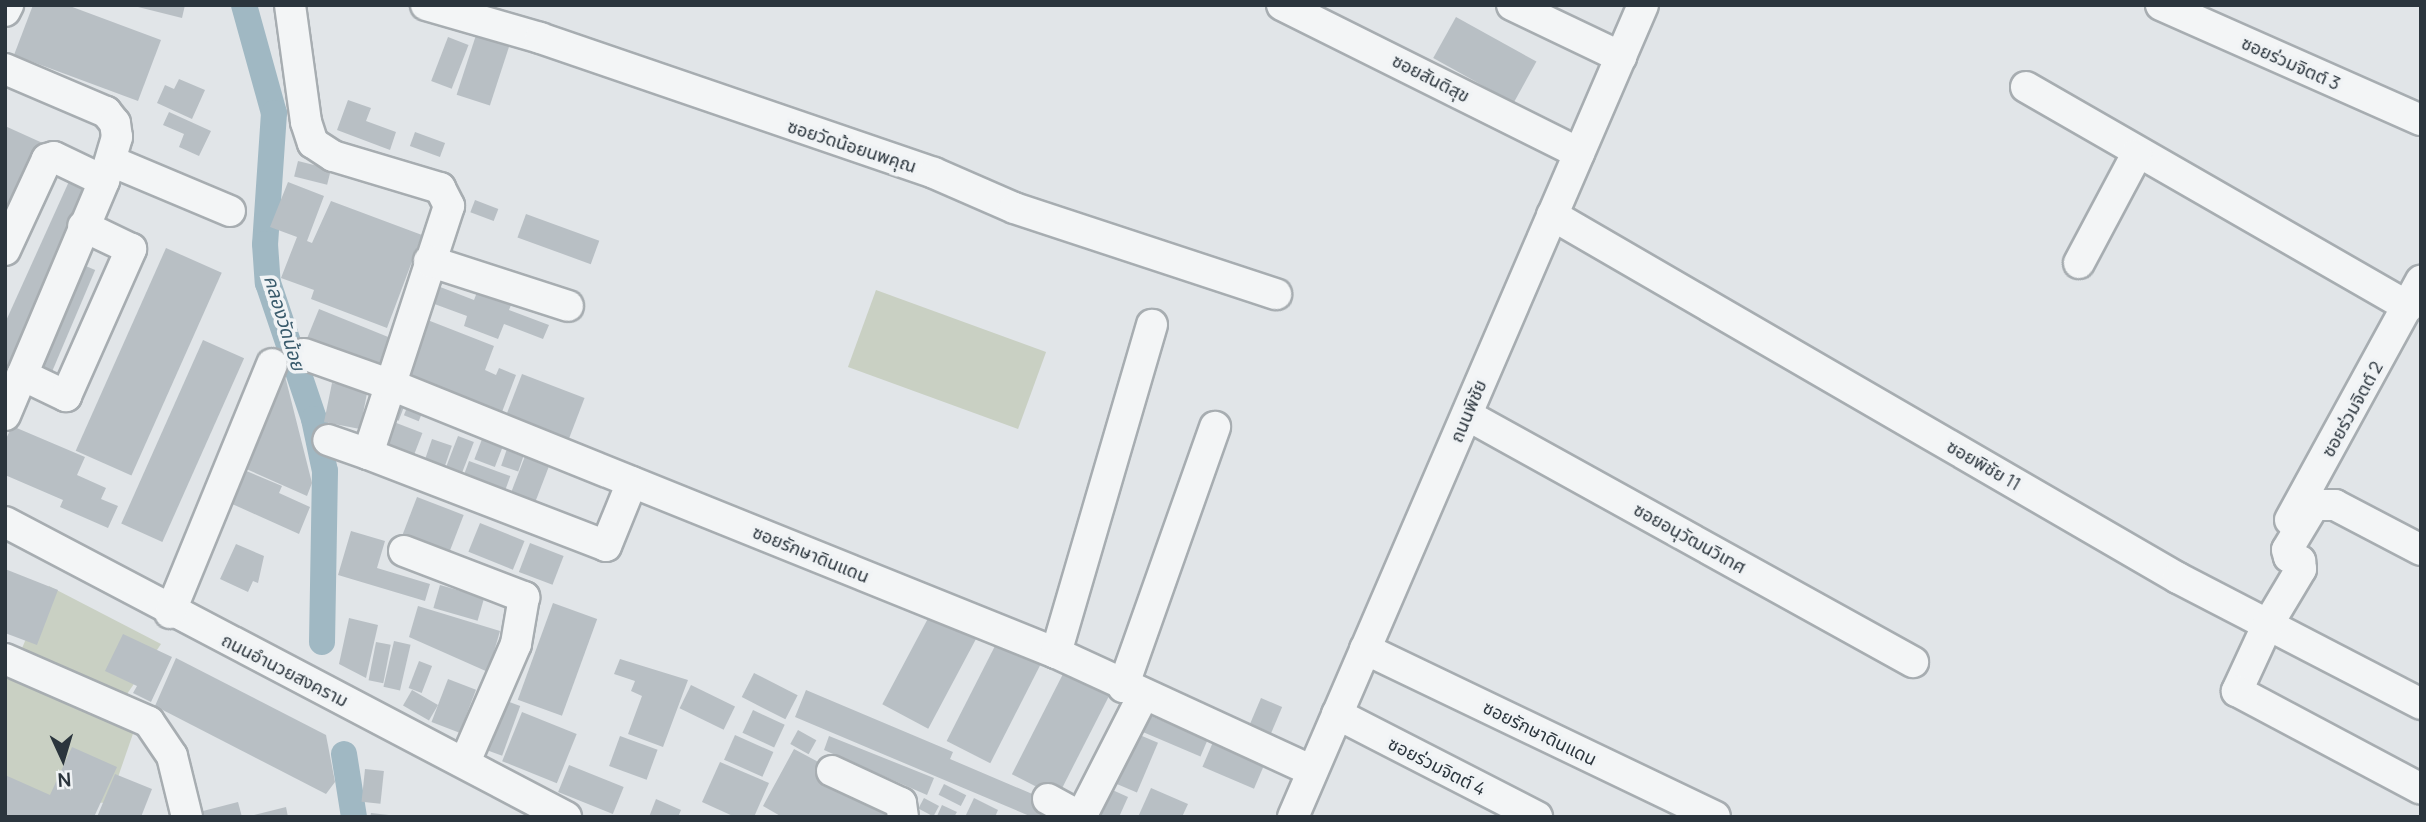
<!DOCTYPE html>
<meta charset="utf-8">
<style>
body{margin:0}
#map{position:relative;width:2426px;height:822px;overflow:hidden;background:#e1e5e8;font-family:Manrope,"Noto Sans Thai",sans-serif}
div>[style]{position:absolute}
.green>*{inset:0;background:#c9d0c3;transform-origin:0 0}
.canal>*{height:26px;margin:-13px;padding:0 13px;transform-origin:13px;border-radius:13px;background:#a0b8c3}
.building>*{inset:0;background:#b8bfc4;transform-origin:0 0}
.roads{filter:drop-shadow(2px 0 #a7adb1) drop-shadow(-2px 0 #a7adb1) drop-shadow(0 2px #a7adb1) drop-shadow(0 -2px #a7adb1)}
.minor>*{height:30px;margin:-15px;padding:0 15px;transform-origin:15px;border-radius:15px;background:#f3f5f6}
span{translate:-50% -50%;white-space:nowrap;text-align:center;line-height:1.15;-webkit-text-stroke:7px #f0f3f5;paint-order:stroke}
.street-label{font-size:18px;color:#2b353d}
.water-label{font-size:19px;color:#3a5b6c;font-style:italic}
.frame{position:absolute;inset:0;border:7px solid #2b353d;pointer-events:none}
.north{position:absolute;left:28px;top:724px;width:70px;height:70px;-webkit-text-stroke:5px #f0f3f5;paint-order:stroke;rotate:176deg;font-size:19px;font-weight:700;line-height:28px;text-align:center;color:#2b353d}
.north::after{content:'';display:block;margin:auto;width:24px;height:32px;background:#2b353d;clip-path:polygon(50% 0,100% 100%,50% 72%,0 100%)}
</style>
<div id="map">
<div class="green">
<div style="left:876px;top:290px;width:181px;height:82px;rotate:20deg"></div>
<div style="clip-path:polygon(49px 586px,161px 644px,125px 697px,19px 655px)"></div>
<div style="clip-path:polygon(5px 670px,136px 725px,109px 803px,50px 801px,5px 789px)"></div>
</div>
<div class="canal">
<div style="left:244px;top:5px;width:112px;rotate:74.5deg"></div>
<div style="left:274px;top:113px;width:131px;rotate:93.9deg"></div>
<div style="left:265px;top:244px;width:39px;rotate:86deg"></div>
<div style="left:268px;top:283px;width:144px;rotate:71.3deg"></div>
<div style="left:314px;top:419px;width:53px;rotate:78.1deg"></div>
<div style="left:325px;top:471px;width:171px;rotate:91deg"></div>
<div style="left:344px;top:754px;width:64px;rotate:81deg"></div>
</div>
<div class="building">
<div style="clip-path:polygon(33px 5px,67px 5px,161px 40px,138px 101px,14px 55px)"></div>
<div style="clip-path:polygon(130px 5px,185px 5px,182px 18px)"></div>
<div style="left:1456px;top:17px;width:92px;height:47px;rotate:29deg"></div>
<div style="left:477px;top:32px;width:35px;height:66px;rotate:18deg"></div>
<div style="left:448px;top:37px;width:22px;height:47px;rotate:21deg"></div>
<div style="clip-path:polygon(179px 79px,205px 90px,192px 119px,157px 103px,165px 85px,174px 89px)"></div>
<div style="clip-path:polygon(348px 100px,371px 108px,366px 121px,396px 132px,390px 150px,337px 130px)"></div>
<div style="clip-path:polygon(169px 112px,211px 131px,199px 156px,179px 147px,184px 134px,163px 125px)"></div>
<div style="clip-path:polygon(5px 126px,47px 145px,5px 235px)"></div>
<div style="left:415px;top:132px;width:32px;height:15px;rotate:20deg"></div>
<div style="left:298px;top:161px;width:34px;height:16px;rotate:14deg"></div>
<div style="clip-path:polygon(71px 177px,97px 189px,5px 379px,5px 323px)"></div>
<div style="clip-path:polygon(288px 182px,324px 196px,307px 241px,312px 243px,331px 201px,422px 235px,387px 328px,311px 299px,314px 290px,281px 278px,297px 237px,270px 227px)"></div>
<div style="left:475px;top:200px;width:25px;height:13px;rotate:21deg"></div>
<div style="left:526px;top:214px;width:78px;height:25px;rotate:20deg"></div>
<div style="left:166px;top:248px;width:61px;height:222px;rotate:24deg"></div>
<div style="left:74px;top:261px;width:23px;height:117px;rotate:23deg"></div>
<div style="clip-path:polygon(435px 285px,474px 300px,479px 287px,513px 300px,509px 310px,549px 325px,543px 339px,504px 324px,498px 339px,464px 326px,467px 316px,429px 302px)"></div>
<div style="left:319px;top:309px;width:82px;height:33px;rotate:22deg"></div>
<div style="clip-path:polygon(425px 319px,494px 346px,485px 370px,496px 375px,499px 368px,516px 375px,502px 412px,404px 375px)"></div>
<div style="left:203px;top:340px;width:45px;height:201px;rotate:24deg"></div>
<div style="left:522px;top:374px;width:67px;height:46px;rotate:21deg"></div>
<div style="clip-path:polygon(285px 376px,312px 483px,307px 496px,244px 468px,273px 403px,267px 380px)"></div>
<div style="clip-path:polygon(338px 377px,369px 383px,360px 429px,324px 422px,332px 383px,337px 384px)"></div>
<div style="left:392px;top:399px;width:14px;height:18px;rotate:21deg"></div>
<div style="left:408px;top:405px;width:16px;height:11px;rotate:22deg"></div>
<div style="left:386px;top:419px;width:39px;height:33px;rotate:21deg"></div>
<div style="clip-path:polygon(12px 426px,85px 457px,77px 475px,106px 488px,101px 499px,118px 506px,108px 528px,60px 507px,63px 500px,5px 475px,5px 441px)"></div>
<div style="left:484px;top:434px;width:22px;height:27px;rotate:21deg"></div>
<div style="left:458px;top:436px;width:17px;height:45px;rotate:21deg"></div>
<div style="left:432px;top:439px;width:21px;height:34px;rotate:19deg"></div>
<div style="left:509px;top:443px;width:18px;height:24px;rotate:19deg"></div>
<div style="left:527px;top:451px;width:26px;height:53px;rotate:21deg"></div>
<div style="left:469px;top:461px;width:44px;height:27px;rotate:20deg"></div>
<div style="clip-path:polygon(244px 470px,282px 486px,279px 493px,310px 507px,299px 534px,230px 503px)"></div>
<div style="left:417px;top:497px;width:50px;height:50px;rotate:21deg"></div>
<div style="left:480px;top:523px;width:48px;height:31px;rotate:22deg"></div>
<div style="clip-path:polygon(351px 531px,385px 541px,377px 568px,430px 584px,425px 601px,338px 575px)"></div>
<div style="left:530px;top:543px;width:36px;height:31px;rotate:21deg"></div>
<div style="clip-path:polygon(236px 544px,264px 556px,258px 583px,253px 581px,248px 592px,220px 579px)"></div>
<div style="clip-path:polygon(5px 569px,58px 590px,37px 645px,5px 633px)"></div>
<div style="left:440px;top:585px;width:46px;height:24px;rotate:16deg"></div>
<div style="left:553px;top:603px;width:47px;height:103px;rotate:20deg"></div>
<div style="clip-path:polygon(418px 606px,500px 631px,488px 672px,409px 637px)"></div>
<div style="left:933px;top:609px;width:52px;height:108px;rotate:28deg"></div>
<div style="clip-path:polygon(349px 618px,378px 625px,366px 678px,339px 664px)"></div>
<div style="clip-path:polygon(123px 634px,172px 657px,151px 702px,133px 693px,137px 686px,105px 671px)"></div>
<div style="left:394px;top:641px;width:17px;height:47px;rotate:13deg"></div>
<div style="left:376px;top:642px;width:15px;height:39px;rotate:11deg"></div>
<div style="left:997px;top:642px;width:49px;height:111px;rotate:27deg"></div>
<div style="clip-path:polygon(176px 658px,326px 735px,335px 782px,326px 794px,155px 706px)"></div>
<div style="clip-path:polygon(620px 659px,688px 680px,663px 747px,628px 734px,642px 696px,631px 691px,635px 681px,614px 674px)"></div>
<div style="left:419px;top:661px;width:14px;height:29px;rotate:21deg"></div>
<div style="left:1065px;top:670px;width:51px;height:117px;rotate:27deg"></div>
<div style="left:754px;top:673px;width:49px;height:27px;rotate:27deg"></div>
<div style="left:448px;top:679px;width:30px;height:46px;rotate:21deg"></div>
<div style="left:691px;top:685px;width:49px;height:26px;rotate:26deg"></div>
<div style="left:412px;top:690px;width:30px;height:18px;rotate:30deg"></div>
<div style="clip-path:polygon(806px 690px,953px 752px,950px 759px,1051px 802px,1045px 817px,1032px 817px,795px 717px)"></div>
<div style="left:493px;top:696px;width:29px;height:53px;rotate:20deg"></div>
<div style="left:1261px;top:698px;width:23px;height:38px;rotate:23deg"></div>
<div style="left:753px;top:710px;width:35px;height:25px;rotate:25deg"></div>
<div style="left:522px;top:712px;width:59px;height:53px;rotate:22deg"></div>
<div style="left:1144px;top:713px;width:69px;height:18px;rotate:23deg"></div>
<div style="left:798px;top:730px;width:21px;height:16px;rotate:29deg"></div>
<div style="left:1135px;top:733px;width:25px;height:54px;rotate:23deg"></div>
<div style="left:735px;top:735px;width:42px;height:27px;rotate:24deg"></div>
<div style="left:620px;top:736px;width:40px;height:32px;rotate:20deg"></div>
<div style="clip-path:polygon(829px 736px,934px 778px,927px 795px,824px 750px)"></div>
<div style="left:1213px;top:742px;width:56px;height:27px;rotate:23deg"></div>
<div style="clip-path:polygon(72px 747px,117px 767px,94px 817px,5px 817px,5px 775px,50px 795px)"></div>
<div style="clip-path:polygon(794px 749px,824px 765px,817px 777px,889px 813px,887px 817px,782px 817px,763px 806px)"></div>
<div style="clip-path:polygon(720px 762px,769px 783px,754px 817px,735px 817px,702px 802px)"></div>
<div style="left:569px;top:765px;width:59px;height:29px;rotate:22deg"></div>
<div style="left:365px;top:769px;width:19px;height:33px;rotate:6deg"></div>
<div style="clip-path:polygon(115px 774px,152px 789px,141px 817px,97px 817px)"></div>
<div style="left:944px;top:784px;width:25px;height:12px;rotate:27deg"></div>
<div style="clip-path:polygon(1108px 788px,1128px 797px,1119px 817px,1097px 815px)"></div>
<div style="clip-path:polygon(1151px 788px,1188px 804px,1182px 817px,1138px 817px)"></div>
<div style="left:924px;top:798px;width:17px;height:12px;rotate:28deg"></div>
<div style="clip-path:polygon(974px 798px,998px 810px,995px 817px,965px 817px)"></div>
<div style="clip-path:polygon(656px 799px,681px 810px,678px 817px,649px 817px)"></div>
<div style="clip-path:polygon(238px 802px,242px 817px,204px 817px,203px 811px)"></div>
<div style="clip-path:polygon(942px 805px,957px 812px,954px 817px,937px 816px)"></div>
<div style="clip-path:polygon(286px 807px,288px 817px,250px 817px,250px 816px)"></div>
<div style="clip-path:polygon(371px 813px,389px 815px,389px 817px,370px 817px)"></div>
</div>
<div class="roads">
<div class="minor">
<div style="left:290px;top:5px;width:118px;rotate:82.2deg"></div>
<div style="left:306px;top:122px;width:22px;rotate:72deg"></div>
<div style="left:313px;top:143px;width:24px;rotate:33deg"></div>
<div style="left:333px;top:156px;width:112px;rotate:16.7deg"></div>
<div style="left:440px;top:188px;width:20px;rotate:63deg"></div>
<div style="left:449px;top:206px;width:261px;rotate:108.1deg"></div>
<div style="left:368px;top:454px;width:42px;rotate:-160.7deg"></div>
<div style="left:426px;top:5px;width:119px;rotate:16.1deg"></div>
<div style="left:540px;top:38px;width:416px;rotate:18.9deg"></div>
<div style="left:934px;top:173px;width:87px;rotate:23.6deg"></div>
<div style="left:1014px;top:208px;width:276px;rotate:18.2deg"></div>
<div style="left:1282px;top:5px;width:332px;rotate:26.5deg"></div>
<div style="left:1512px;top:5px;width:121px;rotate:25.5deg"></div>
<div style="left:2161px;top:5px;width:284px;rotate:23.9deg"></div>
<div style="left:5px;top:11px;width:7px;rotate:-63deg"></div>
<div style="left:5px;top:69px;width:110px;rotate:23.1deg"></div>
<div style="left:106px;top:112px;width:14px;rotate:51deg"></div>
<div style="left:115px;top:123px;width:14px;rotate:82deg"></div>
<div style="left:117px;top:137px;width:46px;rotate:106.5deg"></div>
<div style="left:104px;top:181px;width:254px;rotate:112.9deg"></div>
<div style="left:2026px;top:87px;width:441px;rotate:29.9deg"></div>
<div style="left:111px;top:161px;width:129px;rotate:22.8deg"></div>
<div style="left:1552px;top:215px;width:724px;rotate:30.11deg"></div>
<div style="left:2178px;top:578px;width:274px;rotate:27.4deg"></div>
<div style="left:5px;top:250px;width:100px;rotate:-65.2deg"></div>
<div style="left:47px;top:159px;width:7px;rotate:-16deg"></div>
<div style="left:54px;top:157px;width:55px;rotate:25.6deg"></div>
<div style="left:429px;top:261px;width:146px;rotate:17.9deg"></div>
<div style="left:2079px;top:263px;width:123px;rotate:-62deg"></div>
<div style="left:304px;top:354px;width:96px;rotate:19.6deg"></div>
<div style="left:394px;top:386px;width:714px;rotate:21.97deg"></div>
<div style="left:1056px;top:653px;width:282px;rotate:24.7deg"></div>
<div style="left:22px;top:375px;width:49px;rotate:25.5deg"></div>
<div style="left:66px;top:396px;width:161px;rotate:-66.1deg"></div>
<div style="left:131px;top:249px;width:53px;rotate:-154.4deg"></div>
<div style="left:1467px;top:415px;width:510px;rotate:28.98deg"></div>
<div style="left:368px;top:454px;width:255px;rotate:21.1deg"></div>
<div style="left:606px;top:546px;width:69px;rotate:-67.9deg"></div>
<div style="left:2290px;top:520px;width:273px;rotate:-61.3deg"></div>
<div style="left:5px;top:522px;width:634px;rotate:27.74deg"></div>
<div style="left:2421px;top:550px;width:97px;rotate:-152.4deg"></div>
<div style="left:2335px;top:505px;width:21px;rotate:180deg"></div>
<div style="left:2314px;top:505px;width:52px;rotate:121deg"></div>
<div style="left:2287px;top:550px;width:7px;rotate:74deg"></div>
<div style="left:2289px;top:557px;width:12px;rotate:20deg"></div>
<div style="left:2300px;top:561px;width:8px;rotate:83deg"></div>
<div style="left:2301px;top:569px;width:66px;rotate:120.8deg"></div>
<div style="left:2267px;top:626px;width:72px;rotate:114.8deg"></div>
<div style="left:2237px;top:691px;width:208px;rotate:28deg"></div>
<div style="left:404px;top:551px;width:129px;rotate:21deg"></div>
<div style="left:524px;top:597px;width:48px;rotate:99.7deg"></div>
<div style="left:516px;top:644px;width:129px;rotate:113.4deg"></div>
<div style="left:170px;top:613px;width:269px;rotate:-67.7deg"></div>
<div style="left:1365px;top:649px;width:388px;rotate:25.6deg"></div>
<div style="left:1056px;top:653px;width:342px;rotate:-73.7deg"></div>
<div style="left:5px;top:659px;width:157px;rotate:23.6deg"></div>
<div style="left:149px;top:722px;width:41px;rotate:55.9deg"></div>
<div style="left:172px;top:756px;width:63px;rotate:76.2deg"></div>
<div style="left:1123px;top:687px;width:276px;rotate:-70.5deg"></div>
<div style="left:1337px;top:714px;width:225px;rotate:27.2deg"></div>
<div style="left:832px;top:771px;width:76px;rotate:24.9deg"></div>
<div style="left:901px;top:803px;width:14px;rotate:82deg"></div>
<div style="left:1048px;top:799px;width:37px;rotate:29deg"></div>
<div style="left:1081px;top:817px;width:136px;rotate:-62.9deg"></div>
<div style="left:1293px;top:817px;width:884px;rotate:-66.68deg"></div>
</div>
</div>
<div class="street-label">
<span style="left:2291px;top:63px;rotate:24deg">ซอยร่วมจิตต์ 3</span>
<span style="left:1431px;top:78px;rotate:27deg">ซอยสันติสุข</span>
<span style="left:852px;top:146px;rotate:18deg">ซอยวัดน้อยนพคุณ</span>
<span style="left:2352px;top:409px;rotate:-61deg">ซอยร่วมจิตต์ 2</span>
<span style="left:1468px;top:411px;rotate:-67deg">ถนนพิชัย</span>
<span style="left:1984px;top:465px;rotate:30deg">ซอยพิชัย 11</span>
<span style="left:1690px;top:538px;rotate:29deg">ซอยอนุวัฒนวิเทศ</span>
<span style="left:811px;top:554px;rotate:22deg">ซอยรักษาดินแดน</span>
<span style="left:285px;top:670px;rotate:27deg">ถนนอำนวยสงคราม</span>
<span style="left:1540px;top:733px;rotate:26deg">ซอยรักษาดินแดน</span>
<span style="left:1437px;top:766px;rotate:27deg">ซอยร่วมจิตต์ 4</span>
</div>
<div class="water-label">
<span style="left:284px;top:323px;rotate:73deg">คลองวัดน้อย</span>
</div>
<div class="frame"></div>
<div class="north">N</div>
</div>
